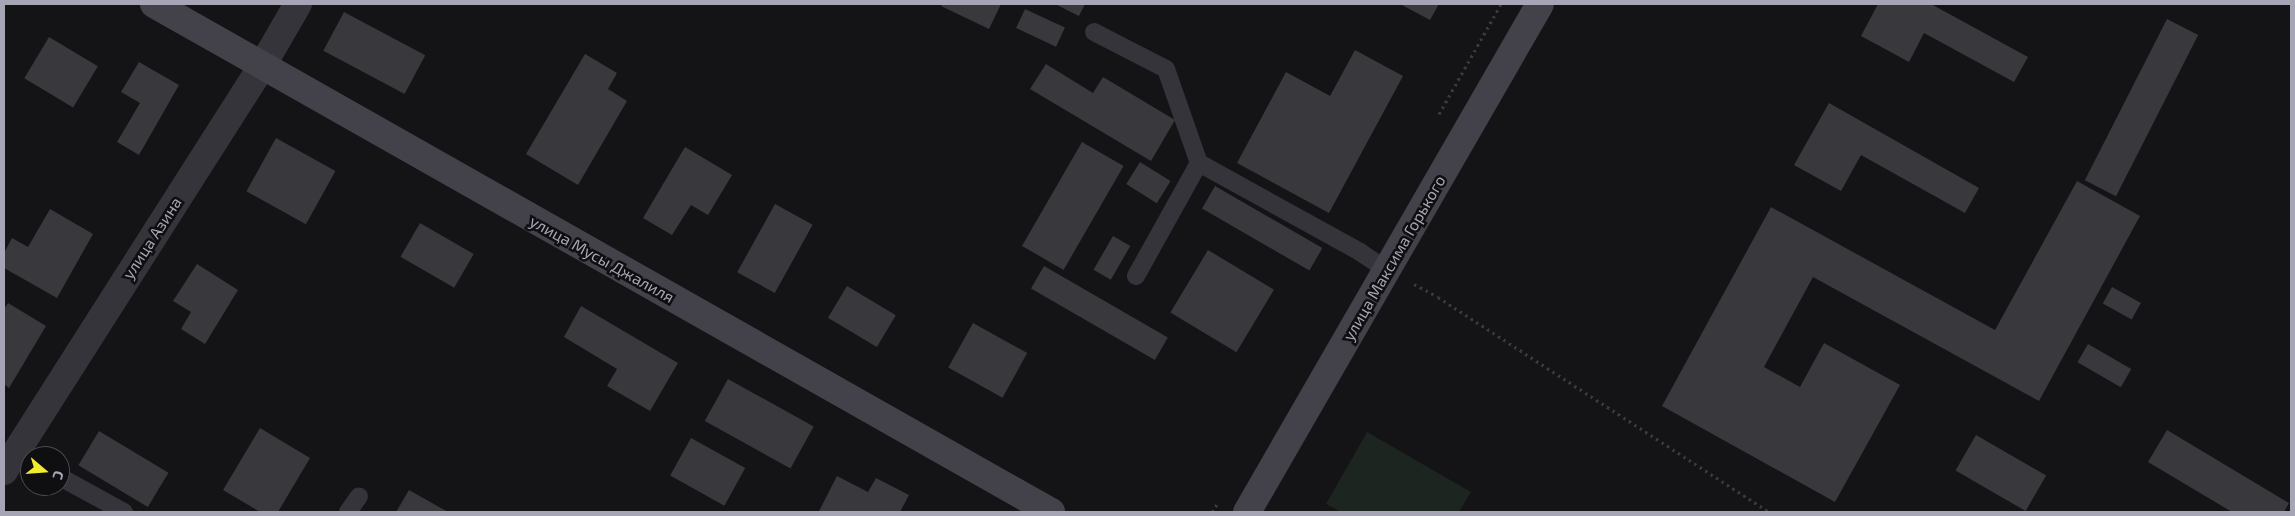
<!DOCTYPE html>
<meta charset="utf-8">
<style>
body{margin:0}
#map{position:relative;width:2295px;height:516px;overflow:hidden;background:#141315;font-family:"Exo 2",sans-serif}
div>[style]{position:absolute}
.green>*{inset:0;background:#1d2520}
.building>*{inset:0;background:#39383d;transform-origin:0 0}
.path>*{height:3px;margin-top:-1.5px;transform-origin:0;background:repeating-linear-gradient(90deg,#3a3a41 0 2.5px,transparent 0 6.5px)}
.lane>*{height:18px;margin:-9px;padding:0 9px;transform-origin:9px;border-radius:9px;background:#35343a}
.street>*{height:28px;margin:-14px;padding:0 14px;transform-origin:14px;border-radius:14px;background:#35343a}
.secondary>*{height:28px;margin:-14px;padding:0 14px;transform-origin:14px;border-radius:14px;background:#43424a}
span{translate:-50% -50%;white-space:nowrap;text-align:center;line-height:1.15;-webkit-text-stroke:5px #0f0e10;paint-order:stroke}
.street-label{font-size:16px;color:#a5a5b5}
.frame{position:absolute;inset:0;border:5px solid #a5a5b5;pointer-events:none}
.north{position:absolute;left:20px;top:446px;width:50px;height:50px;box-sizing:border-box;background:#0f0e10;border:1px solid #4b4a52;border-radius:50%;rotate:108deg;font-size:14px;font-weight:700;line-height:20px;text-align:center;color:#a5a5b5}
.north::after{content:'';display:block;margin:auto;width:18px;height:22px;background:#f2ec2e;clip-path:polygon(50% 0,100% 100%,50% 72%,0 100%)}
</style>
<div id="map">
<div class="green">
<div style="clip-path:polygon(1367px 432px,1471px 492px,1459px 512px,1341px 512px,1326px 504px)"></div>
</div>
<div class="building">
<div style="clip-path:polygon(942px 4px,1001px 4px,989px 29px,941px 6px)"></div>
<div style="clip-path:polygon(1055px 4px,1085px 4px,1079px 16px)"></div>
<div style="clip-path:polygon(1400px 4px,1439px 4px,1430px 20px)"></div>
<div style="clip-path:polygon(1878px 4px,1931px 4px,2028px 57px,2014px 82px,1924px 33px,1909px 62px,1861px 36px)"></div>
<div style="left:1025px;top:9px;width:44px;height:21px;rotate:25deg"></div>
<div style="left:344px;top:12px;width:92px;height:44px;rotate:28deg"></div>
<div style="left:2167px;top:19px;width:35px;height:181px;rotate:27deg"></div>
<div style="left:49px;top:37px;width:57px;height:48px;rotate:31deg"></div>
<div style="clip-path:polygon(1355px 50px,1403px 76px,1329px 213px,1237px 163px,1286px 72px,1330px 96px)"></div>
<div style="clip-path:polygon(585px 54px,617px 73px,608px 89px,627px 101px,578px 185px,526px 154px)"></div>
<div style="clip-path:polygon(139px 62px,179px 85px,139px 155px,117px 142px,140px 103px,121px 92px)"></div>
<div style="clip-path:polygon(1046px 64px,1093px 93px,1103px 77px,1175px 120px,1151px 161px,1030px 89px)"></div>
<div style="clip-path:polygon(1829px 103px,1979px 188px,1965px 213px,1861px 155px,1841px 191px,1794px 165px)"></div>
<div style="left:276px;top:138px;width:68px;height:61px;rotate:29deg"></div>
<div style="left:1082px;top:142px;width:48px;height:120px;rotate:30deg"></div>
<div style="clip-path:polygon(685px 147px,732px 175px,708px 215px,691px 205px,672px 235px,643px 218px)"></div>
<div style="left:1140px;top:162px;width:36px;height:26px;rotate:32deg"></div>
<div style="clip-path:polygon(2077px 181px,2140px 216px,2039px 401px,1813px 277px,1764px 367px,1800px 387px,1824px 343px,1900px 385px,1835px 502px,1662px 406px,1771px 207px,1995px 330px)"></div>
<div style="left:1215px;top:186px;width:124px;height:26px;rotate:30deg"></div>
<div style="left:775px;top:204px;width:43px;height:78px;rotate:29deg"></div>
<div style="clip-path:polygon(50px 209px,93px 234px,57px 298px,4px 268px,4px 253px,12px 238px,28px 247px)"></div>
<div style="left:420px;top:223px;width:62px;height:39px;rotate:30deg"></div>
<div style="left:1113px;top:236px;width:20px;height:39px;rotate:30deg"></div>
<div style="left:1208px;top:250px;width:77px;height:73px;rotate:31deg"></div>
<div style="clip-path:polygon(197px 264px,238px 290px,205px 344px,181px 329px,191px 312px,173px 301px)"></div>
<div style="left:1044px;top:266px;width:143px;height:26px;rotate:30deg"></div>
<div style="left:847px;top:286px;width:57px;height:37px;rotate:31deg"></div>
<div style="left:2112px;top:287px;width:33px;height:19px;rotate:29deg"></div>
<div style="clip-path:polygon(8px 303px,46px 326px,9px 388px,4px 384px,4px 309px)"></div>
<div style="clip-path:polygon(581px 306px,678px 363px,650px 411px,607px 386px,617px 369px,564px 337px)"></div>
<div style="left:973px;top:323px;width:62px;height:51px;rotate:29deg"></div>
<div style="left:2088px;top:344px;width:50px;height:21px;rotate:30deg"></div>
<div style="left:728px;top:379px;width:98px;height:48px;rotate:29deg"></div>
<div style="clip-path:polygon(260px 428px,310px 458px,278px 512px,260px 512px,223px 490px)"></div>
<div style="clip-path:polygon(2167px 430px,2289px 503px,2284px 512px,2232px 512px,2148px 462px)"></div>
<div style="left:99px;top:431px;width:81px;height:40px;rotate:31deg"></div>
<div style="left:1976px;top:435px;width:81px;height:41px;rotate:30deg"></div>
<div style="left:691px;top:438px;width:62px;height:43px;rotate:29deg"></div>
<div style="clip-path:polygon(837px 476px,868px 492px,876px 478px,909px 495px,900px 512px,822px 512px,819px 511px)"></div>
<div style="clip-path:polygon(409px 490px,448px 512px,396px 512px)"></div>
</div>
<div class="path">
<div style="left:1439px;top:114px;width:126px;rotate:-60.6deg"></div>
<div style="left:1414px;top:284px;width:27px;rotate:28deg"></div>
<div style="left:1438px;top:297px;width:395px;rotate:33deg"></div>
<div style="left:1212px;top:512px;width:9px;rotate:-58deg"></div>
</div>
<div class="lane">
<div style="left:1094px;top:32px;width:81px;rotate:27.2deg"></div>
<div style="left:1166px;top:69px;width:100px;rotate:70.7deg"></div>
<div style="left:1199px;top:163px;width:184px;rotate:28.9deg"></div>
<div style="left:1360px;top:252px;width:32px;rotate:34deg"></div>
<div style="left:1136px;top:276px;width:129px;rotate:-60.9deg"></div>
<div style="left:60px;top:477px;width:73px;rotate:28.7deg"></div>
<div style="left:348px;top:512px;width:19px;rotate:-55deg"></div>
</div>
<div class="street">
<div style="left:4px;top:471px;width:480px;rotate:-57.5deg"></div>
<div style="left:262px;top:66px;width:72px;rotate:-59.9deg"></div>
</div>
<div class="secondary">
<div style="left:154px;top:4px;width:1031px;rotate:29.52deg"></div>
<div style="left:1247px;top:512px;width:586px;rotate:-60.02deg"></div>
</div>
<div class="street-label">
<span style="left:152px;top:238px;rotate:-57deg">улица Азина</span>
<span style="left:1394px;top:258px;rotate:-60deg">улица Максима Горького</span>
<span style="left:602px;top:259px;rotate:29deg">улица Мусы Джалиля</span>
</div>
<div class="frame"></div>
<div class="north">С</div>
</div>
